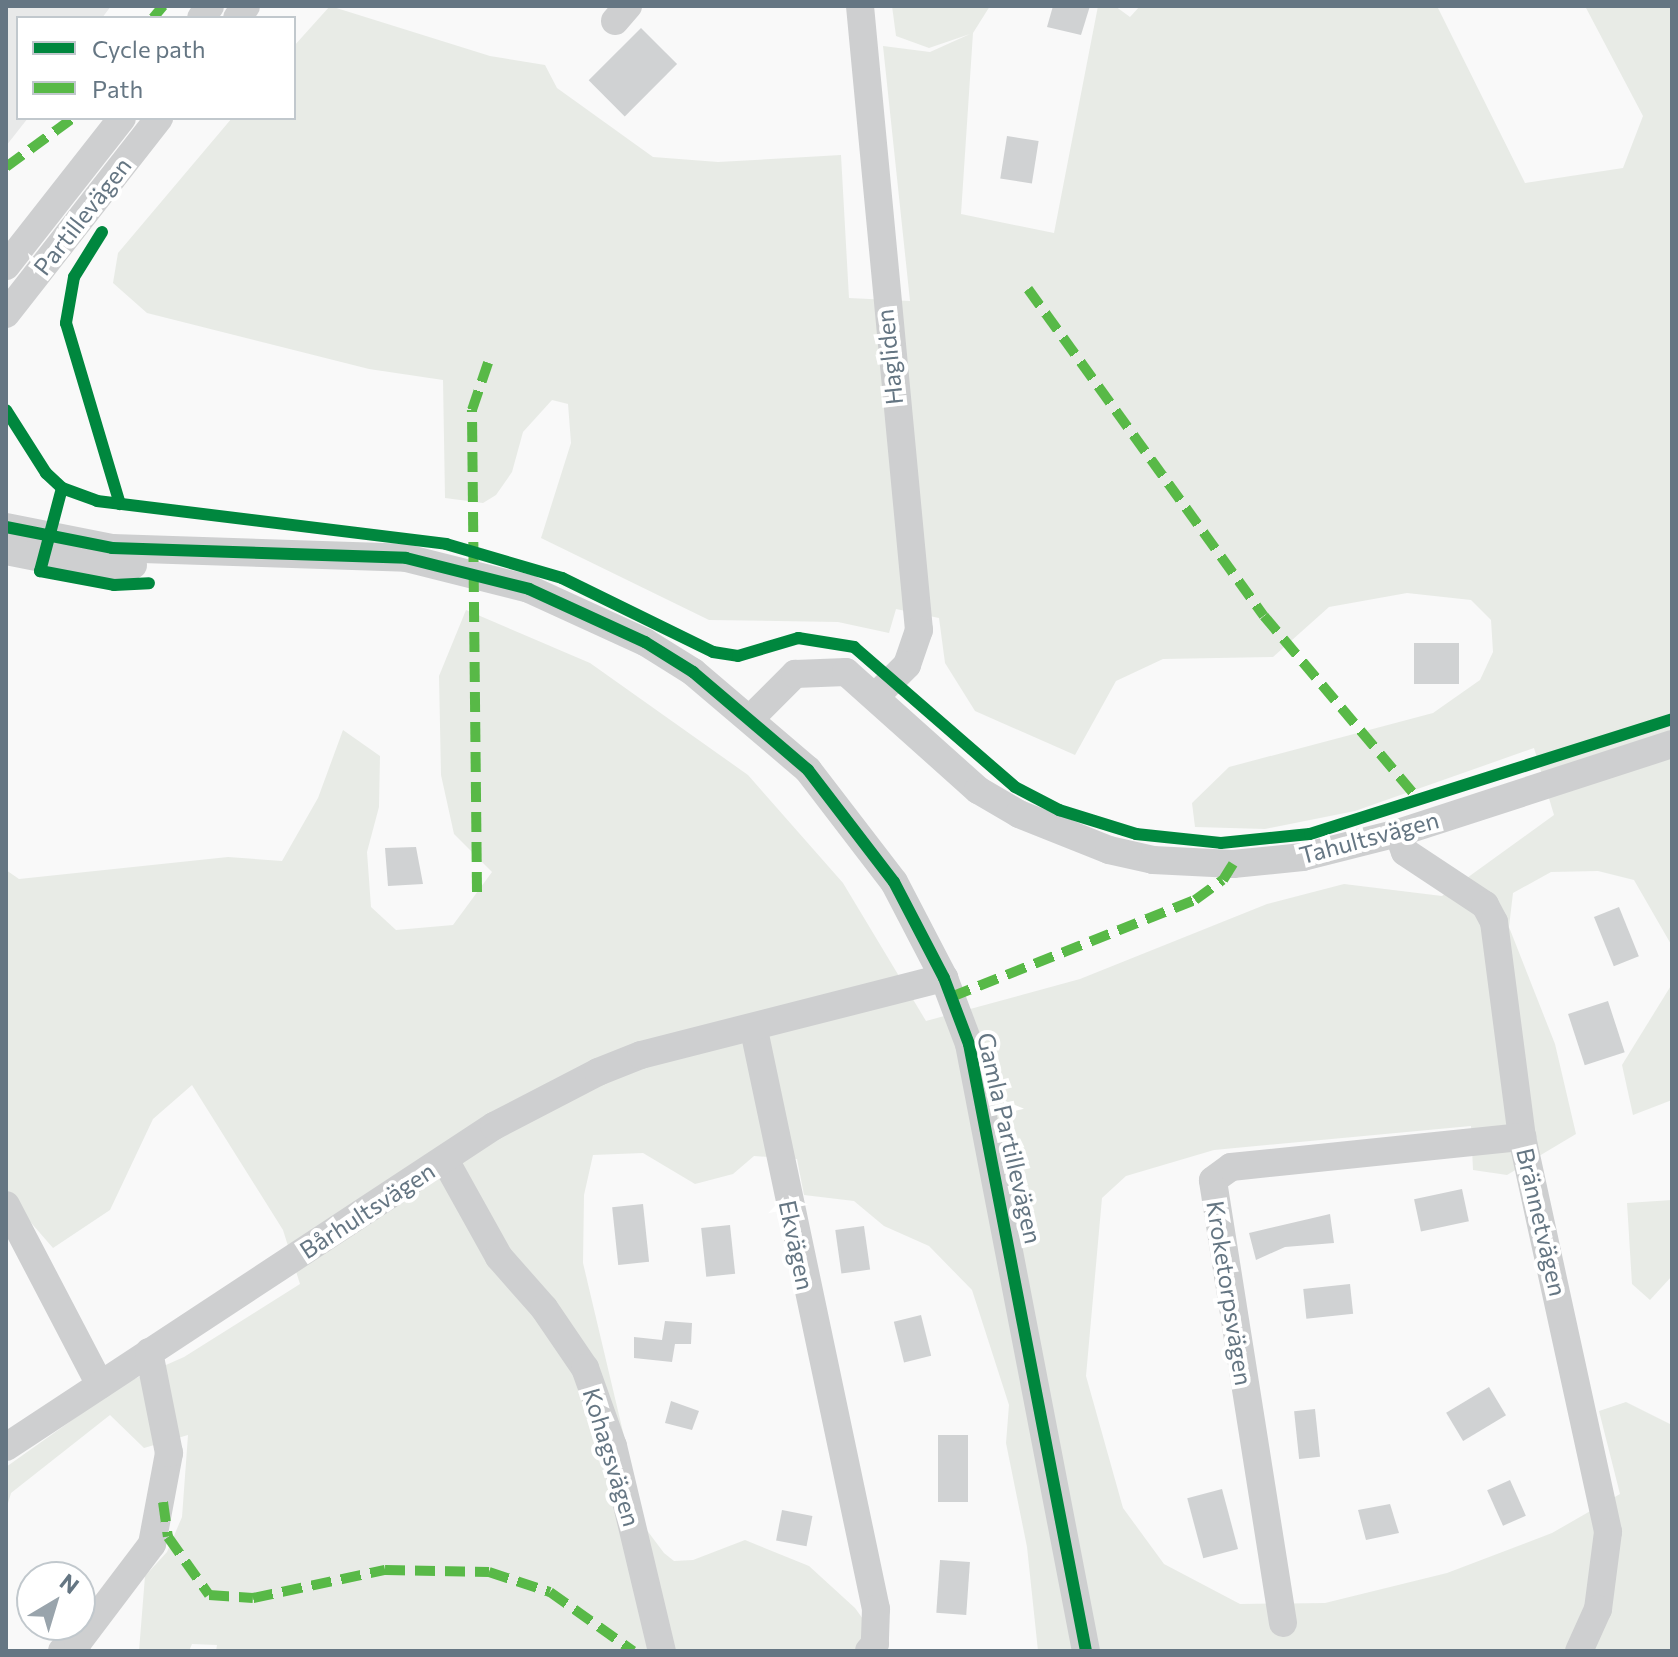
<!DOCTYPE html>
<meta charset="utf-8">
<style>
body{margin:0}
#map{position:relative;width:1678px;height:1657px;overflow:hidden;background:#f9f9f9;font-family:Commissioner,sans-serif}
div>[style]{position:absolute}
.built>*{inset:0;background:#e8e9e9}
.green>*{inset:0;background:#e8ebe6}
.building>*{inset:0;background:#d0d2d3;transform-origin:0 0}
.minor>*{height:28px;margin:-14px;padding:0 14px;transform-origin:14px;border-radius:14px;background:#cecfd0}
.quiet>*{height:10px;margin-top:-5px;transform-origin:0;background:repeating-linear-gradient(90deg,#58b947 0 20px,transparent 0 30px)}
.cycleway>*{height:12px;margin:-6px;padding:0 6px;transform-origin:6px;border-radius:6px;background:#00873e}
span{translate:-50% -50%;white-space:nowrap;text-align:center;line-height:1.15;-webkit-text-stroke:8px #fff;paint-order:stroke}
.street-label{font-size:24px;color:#657683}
.frame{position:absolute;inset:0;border:8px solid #657683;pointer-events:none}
.legend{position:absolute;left:16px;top:16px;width:280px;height:104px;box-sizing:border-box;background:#fff;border:2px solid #c1c8cd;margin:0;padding:10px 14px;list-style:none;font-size:24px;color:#657683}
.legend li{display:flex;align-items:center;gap:16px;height:40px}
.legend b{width:40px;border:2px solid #c1c8cd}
.north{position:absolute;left:16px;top:1561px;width:80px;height:80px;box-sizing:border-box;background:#fff;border:2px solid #c1c8cd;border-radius:50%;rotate:38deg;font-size:22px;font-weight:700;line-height:32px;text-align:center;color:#657683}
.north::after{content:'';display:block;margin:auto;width:28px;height:36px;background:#99a4ac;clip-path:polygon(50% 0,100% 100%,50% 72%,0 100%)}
</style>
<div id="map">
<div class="built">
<div style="clip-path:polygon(6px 6px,111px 6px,102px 18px,18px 18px,18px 118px,28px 118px,6px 146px)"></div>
</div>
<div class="green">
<div style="clip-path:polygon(330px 6px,490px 56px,545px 65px,557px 88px,653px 157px,718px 162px,841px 155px,849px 298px,910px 301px,883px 46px,930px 52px,970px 34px,929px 48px,896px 36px,892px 6px,990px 6px,973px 33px,961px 214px,1054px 233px,1098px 6px,1115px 6px,1130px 17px,1140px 6px,1437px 6px,1525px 183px,1623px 168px,1643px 116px,1585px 6px,1672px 6px,1672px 946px,1634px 880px,1598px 871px,1551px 872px,1513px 893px,1509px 927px,1555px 1044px,1576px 1134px,1507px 1175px,1473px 1170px,1471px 1126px,1214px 1150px,1126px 1176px,1102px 1198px,1086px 1376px,1123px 1508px,1164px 1564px,1240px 1604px,1325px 1603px,1447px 1573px,1552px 1533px,1620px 1494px,1599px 1411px,1626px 1402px,1672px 1425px,1672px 1651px,1038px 1651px,1027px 1547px,1006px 1443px,1009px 1405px,972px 1290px,929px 1246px,884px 1226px,854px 1201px,804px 1195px,797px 1159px,754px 1156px,733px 1174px,695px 1184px,643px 1153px,593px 1155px,584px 1195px,583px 1263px,646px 1529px,664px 1553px,674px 1561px,693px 1560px,745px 1540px,809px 1566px,855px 1608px,886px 1651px,216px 1651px,217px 1645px,192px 1644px,189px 1651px,139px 1651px,145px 1576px,167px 1552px,182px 1517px,188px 1435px,144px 1448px,110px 1415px,11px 1493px,6px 1510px,6px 1467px,123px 1384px,184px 1357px,300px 1284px,283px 1230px,192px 1085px,153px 1119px,110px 1210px,53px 1248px,6px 1194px,6px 870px,19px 879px,228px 857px,282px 861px,318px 798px,343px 730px,380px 756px,379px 807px,367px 852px,371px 907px,396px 930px,453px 925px,492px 872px,454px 834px,441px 775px,439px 676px,466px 610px,590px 663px,748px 775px,843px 883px,926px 1021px,1080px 979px,1267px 904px,1344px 884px,1442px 896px,1554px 815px,1534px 748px,1355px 811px,1265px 829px,1195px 827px,1192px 803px,1229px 767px,1433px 713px,1480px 680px,1493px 652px,1491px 620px,1471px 600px,1407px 593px,1329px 607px,1273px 657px,1163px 659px,1116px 681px,1075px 755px,975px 711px,945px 663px,939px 618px,896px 609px,889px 633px,838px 622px,709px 620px,541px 538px,571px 443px,568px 404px,552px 400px,523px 432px,512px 472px,496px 495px,483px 503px,445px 498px,443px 380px,369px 369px,147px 313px,113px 283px,118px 253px,232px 118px,294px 118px,294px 46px)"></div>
<div style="clip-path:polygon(1672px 984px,1672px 1100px,1633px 1115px,1622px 1065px)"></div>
<div style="clip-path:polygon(1672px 1200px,1672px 1276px,1650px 1300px,1632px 1284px,1627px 1203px)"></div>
</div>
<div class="building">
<div style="clip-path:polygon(1053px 6px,1090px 6px,1081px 35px,1047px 27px)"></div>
<div style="left:641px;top:28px;width:51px;height:74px;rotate:45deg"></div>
<div style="left:1007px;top:136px;width:32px;height:43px;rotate:9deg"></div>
<div style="left:1414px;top:643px;width:45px;height:41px"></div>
<div style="clip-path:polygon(416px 847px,423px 884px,388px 886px,385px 848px)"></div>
<div style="left:1619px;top:907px;width:53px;height:27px;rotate:68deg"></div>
<div style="left:1608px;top:1001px;width:54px;height:42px;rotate:72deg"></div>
<div style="left:1462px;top:1189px;width:33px;height:49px;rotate:78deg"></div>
<div style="left:643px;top:1204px;width:58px;height:31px;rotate:84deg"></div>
<div style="clip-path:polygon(1330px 1214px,1334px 1243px,1285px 1247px,1256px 1260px,1249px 1233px)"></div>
<div style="left:730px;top:1225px;width:49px;height:29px;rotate:84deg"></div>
<div style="left:864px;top:1226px;width:44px;height:29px;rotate:82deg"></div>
<div style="left:1350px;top:1284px;width:30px;height:47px;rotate:84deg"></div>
<div style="left:921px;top:1315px;width:42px;height:28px;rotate:76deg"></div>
<div style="clip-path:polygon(665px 1321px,692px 1323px,691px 1344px,675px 1344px,672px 1362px,634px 1358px,634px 1337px,662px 1340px)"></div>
<div style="left:1489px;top:1387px;width:33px;height:50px;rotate:59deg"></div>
<div style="clip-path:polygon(671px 1401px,699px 1411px,692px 1430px,665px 1423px)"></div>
<div style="left:1315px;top:1409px;width:48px;height:21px;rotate:84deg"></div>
<div style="left:938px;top:1435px;width:30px;height:67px"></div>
<div style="left:1510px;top:1480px;width:39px;height:25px;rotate:66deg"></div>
<div style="left:1222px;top:1489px;width:62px;height:36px;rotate:75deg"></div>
<div style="clip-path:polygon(1390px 1504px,1399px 1533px,1366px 1540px,1358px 1510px)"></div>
<div style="left:782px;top:1510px;width:31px;height:31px;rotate:11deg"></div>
<div style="left:940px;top:1560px;width:30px;height:53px;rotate:4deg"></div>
</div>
<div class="minor">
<div style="left:860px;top:6px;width:627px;rotate:84.6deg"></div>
<div style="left:919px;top:630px;width:37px;rotate:109deg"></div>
<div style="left:907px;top:665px;width:41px;rotate:135deg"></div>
<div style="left:201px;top:18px;width:15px;rotate:-53deg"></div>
<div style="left:237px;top:18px;width:15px;rotate:-53deg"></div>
<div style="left:615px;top:21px;width:20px;rotate:-49deg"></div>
<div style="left:6px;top:266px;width:188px;rotate:-51.9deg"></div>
<div style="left:6px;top:314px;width:249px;rotate:-52deg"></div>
<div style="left:6px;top:527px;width:108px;rotate:11.2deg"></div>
<div style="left:112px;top:548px;width:294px;rotate:1.9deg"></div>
<div style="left:406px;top:558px;width:127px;rotate:14.1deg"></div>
<div style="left:529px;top:589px;width:128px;rotate:24.6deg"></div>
<div style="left:645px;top:642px;width:57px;rotate:32deg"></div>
<div style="left:693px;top:672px;width:151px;rotate:40.4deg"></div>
<div style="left:808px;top:770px;width:141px;rotate:52.5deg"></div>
<div style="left:894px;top:882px;width:108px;rotate:62.5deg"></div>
<div style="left:944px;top:978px;width:71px;rotate:69.3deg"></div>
<div style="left:969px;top:1044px;width:618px;rotate:79.09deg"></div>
<div style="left:6px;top:551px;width:76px;rotate:11.3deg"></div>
<div style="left:81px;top:566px;width:52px;rotate:-1.1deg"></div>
<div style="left:752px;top:717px;width:61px;rotate:-45deg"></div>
<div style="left:795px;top:674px;width:51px;rotate:-2.2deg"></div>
<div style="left:846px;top:672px;width:177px;rotate:41.8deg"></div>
<div style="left:978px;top:790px;width:48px;rotate:30.3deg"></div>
<div style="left:1019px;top:814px;width:97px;rotate:21.8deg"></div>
<div style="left:1109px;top:850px;width:45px;rotate:12.8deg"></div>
<div style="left:1153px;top:860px;width:80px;rotate:2.9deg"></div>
<div style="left:1233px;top:864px;width:70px;rotate:-5.7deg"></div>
<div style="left:1303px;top:857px;width:98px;rotate:-14.2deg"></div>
<div style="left:1398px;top:833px;width:288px;rotate:-18deg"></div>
<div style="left:1398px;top:833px;width:20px;rotate:70deg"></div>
<div style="left:1405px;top:852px;width:96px;rotate:33.5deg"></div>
<div style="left:1485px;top:905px;width:19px;rotate:62deg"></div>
<div style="left:1494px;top:922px;width:217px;rotate:82.6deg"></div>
<div style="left:1522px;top:1137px;width:404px;rotate:77.7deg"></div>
<div style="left:1608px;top:1532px;width:78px;rotate:97.4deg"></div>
<div style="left:1598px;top:1609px;width:46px;rotate:114.3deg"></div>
<div style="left:754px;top:1030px;width:592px;rotate:78.1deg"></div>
<div style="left:876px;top:1609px;width:35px;rotate:92deg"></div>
<div style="left:875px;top:1644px;width:9px;rotate:131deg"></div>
<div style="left:445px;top:1160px;width:111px;rotate:60.9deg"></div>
<div style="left:499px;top:1257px;width:68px;rotate:48.6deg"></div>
<div style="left:544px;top:1308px;width:73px;rotate:55.7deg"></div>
<div style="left:585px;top:1368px;width:83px;rotate:70.3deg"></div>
<div style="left:613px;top:1446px;width:211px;rotate:76.6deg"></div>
<div style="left:6px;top:1205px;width:203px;rotate:62.4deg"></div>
<div style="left:6px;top:1447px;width:584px;rotate:-33.34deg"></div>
<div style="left:494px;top:1126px;width:117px;rotate:-27.4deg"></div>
<div style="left:598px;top:1072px;width:46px;rotate:-21.6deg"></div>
<div style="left:641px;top:1055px;width:313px;rotate:-14.3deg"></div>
<div style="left:1283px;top:1623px;width:448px;rotate:-99deg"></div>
<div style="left:1213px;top:1180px;width:22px;rotate:-36deg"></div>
<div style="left:1231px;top:1167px;width:293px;rotate:-5.9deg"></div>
<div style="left:62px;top:1651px;width:18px;rotate:-29deg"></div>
<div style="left:78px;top:1642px;width:123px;rotate:-52.9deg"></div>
<div style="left:152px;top:1544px;width:93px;rotate:-79.4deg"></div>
<div style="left:169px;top:1453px;width:103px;rotate:-101.2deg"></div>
</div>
<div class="quiet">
<div style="left:153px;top:18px;width:16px;rotate:-50deg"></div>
<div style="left:6px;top:167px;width:83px;rotate:-36.2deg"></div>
<div style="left:1028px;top:289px;width:403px;rotate:54.2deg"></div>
<div style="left:1264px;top:616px;width:242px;rotate:49.9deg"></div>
<div style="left:477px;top:892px;width:482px;rotate:-90.6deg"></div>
<div style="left:472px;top:410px;width:50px;rotate:-71.2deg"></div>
<div style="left:951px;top:997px;width:263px;rotate:-21.7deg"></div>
<div style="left:1195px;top:900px;width:34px;rotate:-36deg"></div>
<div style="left:1223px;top:880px;width:19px;rotate:-58deg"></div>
<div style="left:163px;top:1502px;width:35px;rotate:82deg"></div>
<div style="left:168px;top:1537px;width:71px;rotate:54.7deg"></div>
<div style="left:209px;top:1595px;width:44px;rotate:3.9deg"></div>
<div style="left:253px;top:1598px;width:135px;rotate:-12deg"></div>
<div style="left:385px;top:1570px;width:104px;rotate:1.1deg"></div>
<div style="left:489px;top:1572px;width:64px;rotate:18.2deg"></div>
<div style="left:550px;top:1592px;width:102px;rotate:35.4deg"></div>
</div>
<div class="cycleway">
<div style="left:102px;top:232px;width:53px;rotate:121.9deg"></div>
<div style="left:74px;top:277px;width:47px;rotate:99.9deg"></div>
<div style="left:66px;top:323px;width:189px;rotate:73.4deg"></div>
<div style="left:6px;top:410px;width:75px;rotate:57.6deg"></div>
<div style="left:46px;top:473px;width:22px;rotate:43deg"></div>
<div style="left:62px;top:488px;width:37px;rotate:20deg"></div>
<div style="left:97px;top:501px;width:352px;rotate:7deg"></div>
<div style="left:446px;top:544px;width:121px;rotate:16.3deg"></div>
<div style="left:562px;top:578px;width:168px;rotate:26.1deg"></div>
<div style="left:713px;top:652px;width:25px;rotate:9deg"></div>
<div style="left:738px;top:656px;width:63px;rotate:-16.7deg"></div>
<div style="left:798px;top:638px;width:57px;rotate:9.1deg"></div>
<div style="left:854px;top:647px;width:213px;rotate:41deg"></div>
<div style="left:1015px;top:787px;width:50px;rotate:27.6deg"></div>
<div style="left:1059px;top:810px;width:81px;rotate:17.3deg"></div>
<div style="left:1136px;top:834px;width:85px;rotate:6deg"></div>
<div style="left:1221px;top:843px;width:89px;rotate:-5.8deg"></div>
<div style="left:1310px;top:834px;width:380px;rotate:-17.6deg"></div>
<div style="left:62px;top:488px;width:86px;rotate:104.8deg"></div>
<div style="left:40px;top:571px;width:75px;rotate:10.7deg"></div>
<div style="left:114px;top:585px;width:35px;rotate:-3deg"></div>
<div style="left:6px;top:527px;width:108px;rotate:11.2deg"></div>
<div style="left:112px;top:548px;width:294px;rotate:1.9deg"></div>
<div style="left:406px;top:558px;width:127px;rotate:14.1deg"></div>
<div style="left:529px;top:589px;width:128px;rotate:24.6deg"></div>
<div style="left:645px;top:642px;width:57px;rotate:32deg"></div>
<div style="left:693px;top:672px;width:151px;rotate:40.4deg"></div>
<div style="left:808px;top:770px;width:141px;rotate:52.5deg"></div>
<div style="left:894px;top:882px;width:108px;rotate:62.5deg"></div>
<div style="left:944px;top:978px;width:71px;rotate:69.3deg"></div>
<div style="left:969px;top:1044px;width:618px;rotate:79.09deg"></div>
</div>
<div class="street-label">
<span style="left:82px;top:216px;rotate:-52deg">Partillevägen</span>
<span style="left:889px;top:357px;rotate:-96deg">Hagliden</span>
<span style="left:1369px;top:837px;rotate:-15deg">Tahultsvägen</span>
<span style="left:1010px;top:1138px;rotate:77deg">Gamla Partillevägen</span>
<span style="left:367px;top:1210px;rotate:-33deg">Bårhultsvägen</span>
<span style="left:1542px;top:1222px;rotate:77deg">Brännetvägen</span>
<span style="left:797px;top:1245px;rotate:78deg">Ekvägen</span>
<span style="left:1230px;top:1293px;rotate:81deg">Kroketorpsvägen</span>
<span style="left:612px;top:1457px;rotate:73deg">Kohagsvägen</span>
</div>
<div class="frame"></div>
<ul class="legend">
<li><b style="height:10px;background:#00873e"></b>Cycle path</li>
<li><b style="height:10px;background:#58b947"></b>Path</li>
</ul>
<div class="north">N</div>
</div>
